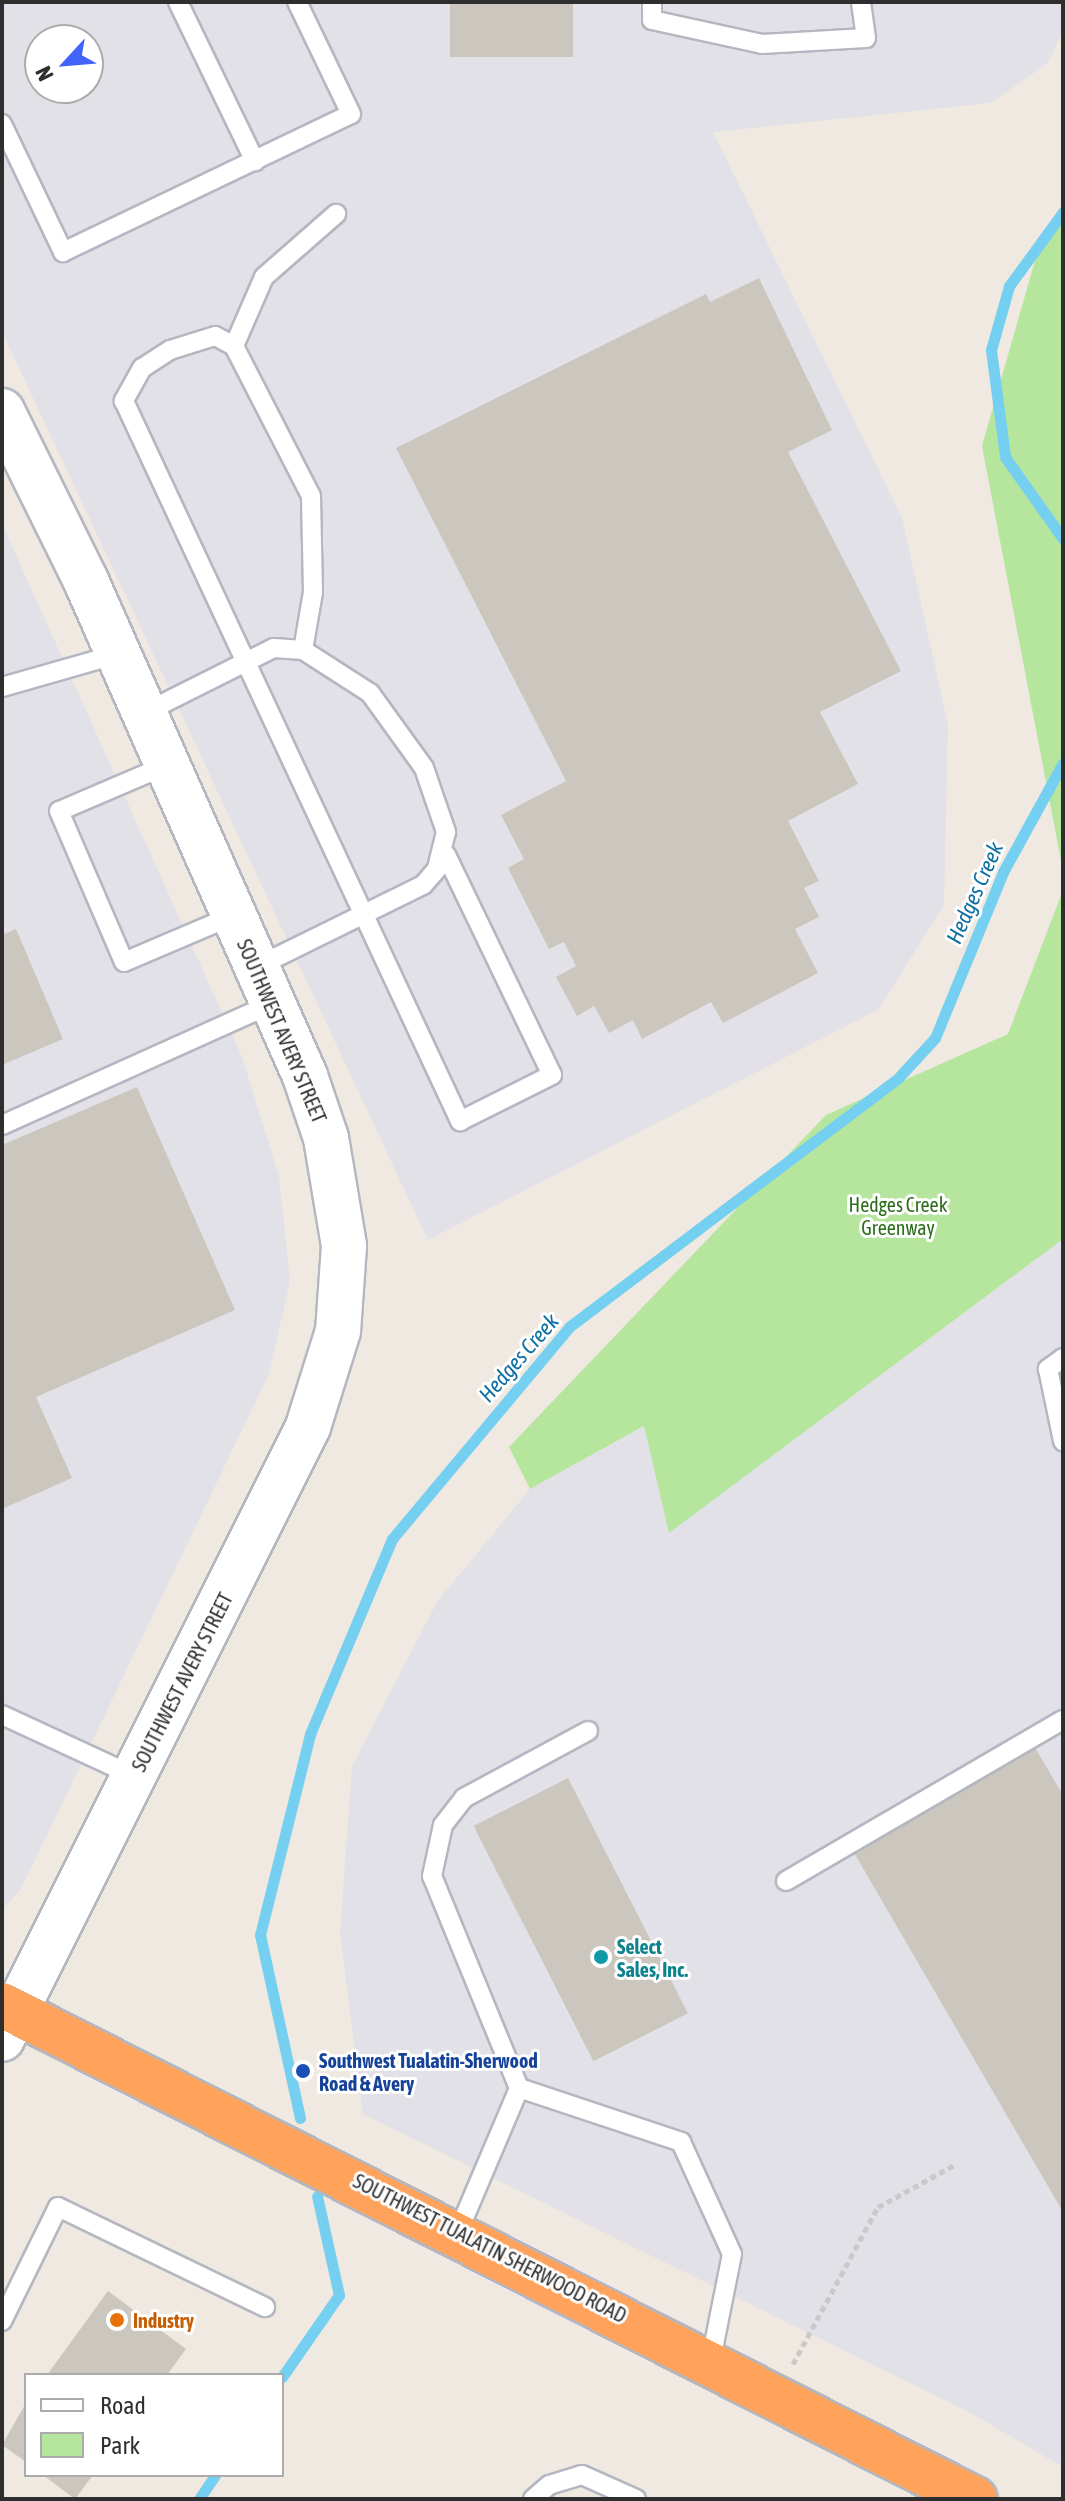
<!DOCTYPE html>
<style>
body{margin:0}
#map{position:relative;width:1065px;height:2501px;overflow:hidden;background:#efe9e1;font-family:"Asap Condensed",sans-serif}
div>[style]{position:absolute}
.industrial>*{inset:0;background:#e3e1e8}
.green>*{inset:0;background:#b6e59e}
.stream>*{height:11px;margin:-5.5px;padding:0 5.5px;transform-origin:5.5px;border-radius:5.5px;background:#75cff0}
.building>*{inset:0;background:#cbc7bf;transform-origin:0 0}
.path>*{height:5px;margin-top:-2.5px;transform-origin:0;background:repeating-linear-gradient(90deg,#c9c9c9 0 6px,transparent 0 10px)}
.roads{filter:drop-shadow(2px 0 #b4b7c1) drop-shadow(-2px 0 #b4b7c1) drop-shadow(0 2px #b4b7c1) drop-shadow(0 -2px #b4b7c1)}
.lane>*{height:18px;margin:-9px;padding:0 9px;transform-origin:9px;border-radius:9px;background:#fff}
.secondary>*{height:44px;margin:-22px;padding:0 22px;transform-origin:22px;border-radius:22px;background:#fff}
.highway>*{height:44px;margin:-22px;padding:0 22px;transform-origin:22px;border-radius:22px;background:#ffa35c}
.dots>*{width:22px;height:22px;translate:-50% -50%;box-sizing:border-box;border:4px solid #fff;border-radius:50%}
span{translate:-50% -50%;white-space:nowrap;text-align:center;line-height:1.15;-webkit-text-stroke:6px #fff;paint-order:stroke}
.street-label{font-size:20px;color:#2e2e2e}
.park-label{font-size:20px;color:#2c6e1b}
.culture-label{font-size:20px;color:#0d838f;font-weight:700}
.left{translate:0 -50%;text-align:left}
.transit-label{font-size:20px;color:#164399;font-weight:700}
.food-label{font-size:20px;color:#c56008;font-weight:700}
.water-label{font-size:22px;color:#0d6fa3;font-style:italic}
.frame{position:absolute;inset:0;border:4px solid #2e2e2e;pointer-events:none}
.legend{position:absolute;left:24px;top:2373px;width:260px;height:104px;box-sizing:border-box;background:#fff;border:2px solid #ababab;margin:0;padding:10px 14px;list-style:none;font-size:24px;color:#2e2e2e}
.legend li{display:flex;align-items:center;gap:16px;height:40px}
.legend b{width:40px;border:2px solid #ababab}
.north{position:absolute;left:24px;top:24px;width:80px;height:80px;box-sizing:border-box;background:#fff;border:2px solid #ababab;border-radius:50%;rotate:244deg;font-size:22px;font-weight:700;line-height:32px;text-align:center;color:#2e2e2e}
.north::after{content:'';display:block;margin:auto;width:28px;height:36px;background:#4264fb;clip-path:polygon(50% 0,100% 100%,50% 72%,0 100%)}
</style>
<div id="map">
<div class="industrial">
<div style="clip-path:polygon(evenodd,2px 2px,1063px 2px,1063px 31px,1048px 63px,991px 103px,713px 132px,902px 518px,948px 725px,944px 905px,878px 1010px,428px 1240px,2px 332px,2px 2px,40px 40px,88px 40px,88px 88px,40px 88px,40px 40px)"></div>
<div style="clip-path:polygon(2px 524px,242px 1057px,279px 1176px,290px 1281px,269px 1374px,21px 1889px,2px 1910px)"></div>
<div style="clip-path:polygon(1063px 1239px,1063px 2467px,969px 2412px,363px 2114px,340px 1934px,352px 1766px,437px 1602px,530px 1489px,645px 1426px,669px 1532px)"></div>
</div>
<div class="green">
<div style="clip-path:polygon(1063px 204px,1063px 871px,982px 446px,1043px 233px)"></div>
<div style="clip-path:polygon(1063px 890px,1063px 1239px,669px 1533px,644px 1426px,530px 1489px,509px 1447px,826px 1115px,1008px 1034px)"></div>
</div>
<div class="stream">
<div style="left:1063px;top:212px;width:92px;rotate:126.1deg"></div>
<div style="left:1009px;top:286px;width:66px;rotate:105.7deg"></div>
<div style="left:991px;top:350px;width:108px;rotate:82.5deg"></div>
<div style="left:1005px;top:457px;width:100px;rotate:54.7deg"></div>
<div style="left:300px;top:2118px;width:187px;rotate:-102.3deg"></div>
<div style="left:260px;top:1935px;width:207px;rotate:-76deg"></div>
<div style="left:310px;top:1734px;width:212px;rotate:-67.2deg"></div>
<div style="left:392px;top:1539px;width:276px;rotate:-50.1deg"></div>
<div style="left:569px;top:1327px;width:414px;rotate:-37.1deg"></div>
<div style="left:899px;top:1077px;width:53px;rotate:-47.3deg"></div>
<div style="left:935px;top:1038px;width:179px;rotate:-67.7deg"></div>
<div style="left:1003px;top:872px;width:124px;rotate:-61.2deg"></div>
<div style="left:282px;top:2377px;width:100px;rotate:-55.2deg"></div>
<div style="left:339px;top:2295px;width:101px;rotate:-102.5deg"></div>
<div style="left:199px;top:2499px;width:29px;rotate:-56deg"></div>
</div>
<div class="building">
<div style="left:450px;top:2px;width:123px;height:55px"></div>
<div style="clip-path:polygon(759px 278px,832px 430px,788px 452px,901px 671px,820px 712px,858px 784px,788px 821px,819px 881px,804px 888px,819px 917px,795px 929px,818px 973px,723px 1023px,711px 1002px,642px 1039px,633px 1020px,609px 1033px,594px 1006px,577px 1016px,556px 977px,576px 966px,564px 942px,549px 949px,508px 868px,524px 859px,501px 815px,566px 781px,396px 448px,706px 294px,710px 302px)"></div>
<div style="clip-path:polygon(16px 929px,63px 1039px,2px 1065px,2px 935px)"></div>
<div style="clip-path:polygon(137px 1087px,235px 1310px,36px 1397px,72px 1478px,2px 1509px,2px 1145px)"></div>
<div style="clip-path:polygon(1034px 1746px,1063px 1795px,1063px 2212px,853px 1851px)"></div>
<div style="left:568px;top:1778px;width:264px;height:106px;rotate:63deg"></div>
<div style="clip-path:polygon(108px 2291px,186px 2349px,167px 2375px,47px 2375px)"></div>
<div style="clip-path:polygon(26px 2403px,26px 2462px,2px 2445px)"></div>
<div style="clip-path:polygon(43px 2475px,93px 2475px,75px 2499px)"></div>
</div>
<div class="path">
<div style="left:793px;top:2364px;width:179px;rotate:-61.6deg"></div>
<div style="left:878px;top:2207px;width:87px;rotate:-28.9deg"></div>
</div>
<div class="roads">
<div class="lane">
<div style="left:178px;top:2px;width:177px;rotate:64.2deg"></div>
<div style="left:652px;top:2px;width:18px;rotate:90deg"></div>
<div style="left:652px;top:20px;width:113px;rotate:12.3deg"></div>
<div style="left:762px;top:44px;width:104px;rotate:-3.3deg"></div>
<div style="left:866px;top:38px;width:36px;rotate:-98deg"></div>
<div style="left:2px;top:124px;width:142px;rotate:64.5deg"></div>
<div style="left:63px;top:252px;width:319px;rotate:-25.6deg"></div>
<div style="left:351px;top:114px;width:124px;rotate:-115.7deg"></div>
<div style="left:234px;top:346px;width:75px;rotate:-66.5deg"></div>
<div style="left:264px;top:277px;width:96px;rotate:-41.2deg"></div>
<div style="left:303px;top:650px;width:59px;rotate:-80.2deg"></div>
<div style="left:313px;top:592px;width:96px;rotate:-91.2deg"></div>
<div style="left:311px;top:496px;width:169px;rotate:-117.2deg"></div>
<div style="left:234px;top:346px;width:21px;rotate:-152deg"></div>
<div style="left:215px;top:336px;width:47px;rotate:162.7deg"></div>
<div style="left:170px;top:350px;width:33px;rotate:147deg"></div>
<div style="left:142px;top:368px;width:38px;rotate:119deg"></div>
<div style="left:124px;top:401px;width:795px;rotate:64.98deg"></div>
<div style="left:460px;top:1121px;width:103px;rotate:-26.6deg"></div>
<div style="left:552px;top:1075px;width:244px;rotate:-115.7deg"></div>
<div style="left:2px;top:687px;width:121px;rotate:-15.9deg"></div>
<div style="left:144px;top:713px;width:145px;rotate:-26.6deg"></div>
<div style="left:274px;top:648px;width:29px;rotate:4deg"></div>
<div style="left:303px;top:650px;width:80px;rotate:32.7deg"></div>
<div style="left:370px;top:693px;width:92px;rotate:54.2deg"></div>
<div style="left:424px;top:768px;width:68px;rotate:71deg"></div>
<div style="left:446px;top:832px;width:38px;rotate:104deg"></div>
<div style="left:437px;top:869px;width:21px;rotate:131deg"></div>
<div style="left:423px;top:885px;width:186px;rotate:153.8deg"></div>
<div style="left:167px;top:765px;width:117px;rotate:156.9deg"></div>
<div style="left:59px;top:811px;width:164px;rotate:66.7deg"></div>
<div style="left:124px;top:962px;width:120px;rotate:-23.1deg"></div>
<div style="left:2px;top:1125px;width:297px;rotate:-24.2deg"></div>
<div style="left:1063px;top:1358px;width:19px;rotate:144deg"></div>
<div style="left:1048px;top:1369px;width:74px;rotate:78.2deg"></div>
<div style="left:2px;top:1715px;width:145px;rotate:24.8deg"></div>
<div style="left:786px;top:1881px;width:320px;rotate:-30.2deg"></div>
<div style="left:519px;top:2088px;width:229px;rotate:-112.3deg"></div>
<div style="left:432px;top:1876px;width:52px;rotate:-77.8deg"></div>
<div style="left:443px;top:1825px;width:34px;rotate:-52deg"></div>
<div style="left:464px;top:1798px;width:141px;rotate:-28.4deg"></div>
<div style="left:458px;top:2232px;width:156px;rotate:-67deg"></div>
<div style="left:519px;top:2088px;width:171px;rotate:18.4deg"></div>
<div style="left:681px;top:2142px;width:123px;rotate:65.5deg"></div>
<div style="left:732px;top:2254px;width:107px;rotate:101.3deg"></div>
<div style="left:2px;top:2321px;width:127px;rotate:-63.8deg"></div>
<div style="left:58px;top:2207px;width:230px;rotate:25.8deg"></div>
<div style="left:533px;top:2499px;width:21px;rotate:-41deg"></div>
<div style="left:549px;top:2485px;width:34px;rotate:-17deg"></div>
<div style="left:582px;top:2475px;width:59px;rotate:24deg"></div>
</div>
<div class="secondary">
<div style="left:2px;top:411px;width:190px;rotate:63.7deg"></div>
<div style="left:86px;top:581px;width:541px;rotate:66.13deg"></div>
<div style="left:305px;top:1076px;width:65px;rotate:71.3deg"></div>
<div style="left:326px;top:1138px;width:109px;rotate:80.5deg"></div>
<div style="left:344px;top:1246px;width:85px;rotate:94deg"></div>
<div style="left:338px;top:1331px;width:101px;rotate:107.4deg"></div>
<div style="left:308px;top:1427px;width:684px;rotate:116.57deg"></div>
</div>
<div class="highway">
<div style="left:2px;top:2005px;width:1091px;rotate:26.92deg"></div>
</div>
</div>
<div class="dots">
<div style="left:601px;top:1957px;background:#0f9aa8"></div>
<div style="left:303px;top:2071px;background:#1a4fb4"></div>
<div style="left:117px;top:2320px;background:#e8710a"></div>
</div>
<div class="street-label">
<span style="left:282px;top:1031px;rotate:67deg">SOUTHWEST AVERY STREET</span>
<span style="left:182px;top:1682px;rotate:-63deg">SOUTHWEST AVERY STREET</span>
<span style="left:490px;top:2248px;rotate:27deg">SOUTHWEST TUALATIN SHERWOOD ROAD</span>
</div>
<div class="park-label">
<span style="left:898px;top:1216px">Hedges Creek<br>Greenway</span>
</div>
<div class="culture-label">
<span class="left" style="left:617px;top:1958px">Select<br>Sales, Inc.</span>
</div>
<div class="transit-label">
<span class="left" style="left:319px;top:2072px">Southwest Tualatin-Sherwood<br>Road &amp; Avery</span>
</div>
<div class="food-label">
<span class="left" style="left:133px;top:2320px">Industry</span>
</div>
<div class="water-label">
<span style="left:975px;top:893px;rotate:-66deg">Hedges Creek</span>
<span style="left:519px;top:1358px;rotate:-49deg">Hedges Creek</span>
</div>
<div class="frame"></div>
<ul class="legend">
<li><b style="height:10px;background:#fff"></b>Road</li>
<li><b style="height:22px;background:#b6e59e"></b>Park</li>
</ul>
<div class="north">N</div>
</div>
